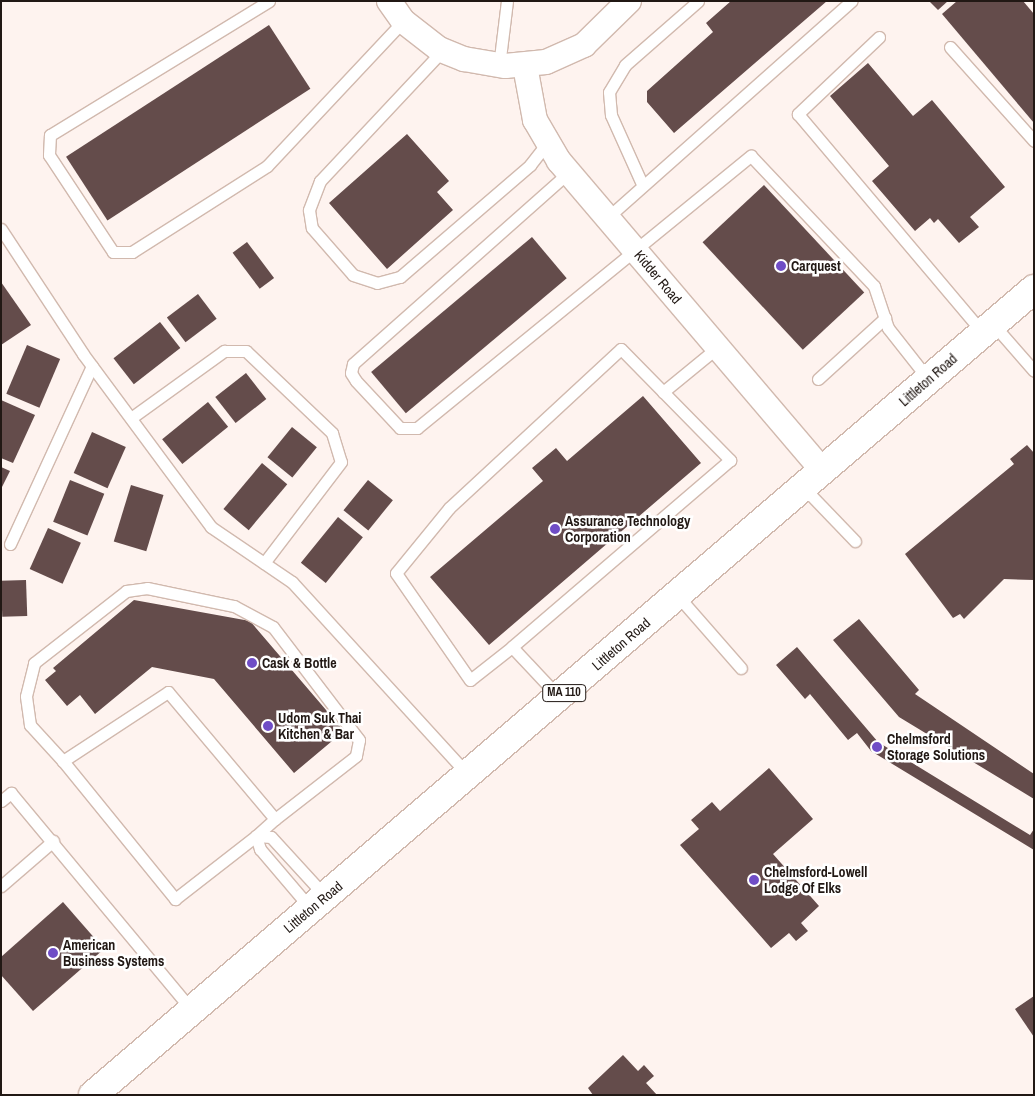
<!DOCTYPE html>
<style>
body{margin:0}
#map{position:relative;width:1035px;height:1096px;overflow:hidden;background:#fef3ef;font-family:"Archivo Narrow",sans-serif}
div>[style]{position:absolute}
.building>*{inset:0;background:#644c4b;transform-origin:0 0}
.roads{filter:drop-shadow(1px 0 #d1b9ae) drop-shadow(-1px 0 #d1b9ae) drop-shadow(0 1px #d1b9ae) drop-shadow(0 -1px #d1b9ae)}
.lane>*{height:11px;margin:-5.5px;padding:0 5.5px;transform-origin:5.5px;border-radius:5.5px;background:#fff}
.street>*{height:24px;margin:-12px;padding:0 12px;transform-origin:12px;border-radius:12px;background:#fff}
.primary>*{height:28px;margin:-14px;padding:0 14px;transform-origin:14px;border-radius:14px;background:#fff}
.dots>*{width:14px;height:14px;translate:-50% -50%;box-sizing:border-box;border:2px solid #fff;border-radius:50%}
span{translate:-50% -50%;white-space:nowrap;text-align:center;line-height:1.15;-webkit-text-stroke:5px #fff;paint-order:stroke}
.shield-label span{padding:1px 4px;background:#fff;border:1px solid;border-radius:4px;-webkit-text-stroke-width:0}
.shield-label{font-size:12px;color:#211814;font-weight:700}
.poi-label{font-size:14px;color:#211814;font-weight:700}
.left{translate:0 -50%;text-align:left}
.street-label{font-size:14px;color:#211814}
.frame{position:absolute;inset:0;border:2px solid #211814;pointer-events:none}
</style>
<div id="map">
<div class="building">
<div style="clip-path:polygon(731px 1px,827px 1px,674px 133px,647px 102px,647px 91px,713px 32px,706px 23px)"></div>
<div style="clip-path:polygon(929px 1px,948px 1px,938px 10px)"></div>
<div style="clip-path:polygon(957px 1px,1023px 1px,1034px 14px,1034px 123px,942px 14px)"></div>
<div style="left:269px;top:25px;width:76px;height:242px;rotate:57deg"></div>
<div style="clip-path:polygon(868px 63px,913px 116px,932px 100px,1005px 187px,970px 217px,979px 227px,959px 243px,938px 219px,934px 223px,930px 218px,915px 231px,872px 181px,889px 166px,830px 96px)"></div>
<div style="clip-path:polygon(407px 134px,449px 181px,437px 192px,453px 210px,387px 269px,329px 203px)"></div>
<div style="left:764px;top:185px;width:147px;height:84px;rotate:47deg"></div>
<div style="left:532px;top:237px;width:54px;height:210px;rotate:50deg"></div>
<div style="left:247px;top:242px;width:45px;height:18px;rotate:53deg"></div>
<div style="clip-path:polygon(1px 282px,31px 325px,1px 345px)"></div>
<div style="left:198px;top:294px;width:31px;height:39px;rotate:53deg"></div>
<div style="left:160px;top:322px;width:33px;height:59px;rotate:52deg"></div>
<div style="left:27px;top:345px;width:36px;height:53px;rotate:23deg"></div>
<div style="left:246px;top:373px;width:33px;height:39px;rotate:52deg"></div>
<div style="clip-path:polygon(643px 396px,701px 463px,489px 645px,430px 577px,543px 481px,532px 468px,556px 448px,567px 461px)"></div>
<div style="clip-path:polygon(1px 400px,35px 415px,13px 463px,1px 458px)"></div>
<div style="left:208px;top:402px;width:32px;height:59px;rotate:51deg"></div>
<div style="left:292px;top:427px;width:32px;height:39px;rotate:39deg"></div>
<div style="left:92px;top:432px;width:37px;height:45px;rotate:24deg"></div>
<div style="clip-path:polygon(1027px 445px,1034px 453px,1034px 580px,1004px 579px,964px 619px,960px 614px,953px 618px,905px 554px,1014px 464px,1010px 459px)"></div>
<div style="left:262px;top:463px;width:33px;height:60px;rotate:40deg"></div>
<div style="clip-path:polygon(1px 467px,10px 471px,1px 489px)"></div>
<div style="left:70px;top:480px;width:37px;height:45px;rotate:22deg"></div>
<div style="left:368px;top:480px;width:32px;height:39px;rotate:39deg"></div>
<div style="left:131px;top:485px;width:34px;height:59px;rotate:17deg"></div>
<div style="left:338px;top:517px;width:32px;height:59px;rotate:39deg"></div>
<div style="left:48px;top:528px;width:36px;height:45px;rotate:24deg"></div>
<div style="left:26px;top:580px;width:36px;height:25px;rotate:88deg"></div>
<div style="clip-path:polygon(134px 600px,250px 621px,344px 731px,294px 773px,214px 679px,152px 667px,95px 714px,80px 695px,67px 706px,45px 680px,56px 671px,53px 668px)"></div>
<div style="clip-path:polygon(859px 619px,919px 690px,915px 694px,1034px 774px,1034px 799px,899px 717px,833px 640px)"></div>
<div style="clip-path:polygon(797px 647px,878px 742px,1030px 835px,1034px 829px,1034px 850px,871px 751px,857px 733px,848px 740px,810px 694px,805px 699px,776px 665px)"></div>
<div style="clip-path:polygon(769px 768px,813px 819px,773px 854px,819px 906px,801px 923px,808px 931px,796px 941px,789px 933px,771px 948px,680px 845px,699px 829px,691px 820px,712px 802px,720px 811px)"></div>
<div style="clip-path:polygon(63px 902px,104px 949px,33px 1011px,1px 975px,1px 957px)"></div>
<div style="clip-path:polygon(1034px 996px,1034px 1037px,1015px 1009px)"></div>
<div style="clip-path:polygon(623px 1055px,638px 1071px,644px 1065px,654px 1076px,646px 1083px,657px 1095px,593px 1095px,588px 1088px)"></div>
</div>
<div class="roads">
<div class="lane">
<div style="left:269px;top:1px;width:257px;rotate:148.5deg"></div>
<div style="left:50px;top:135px;width:20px;rotate:93deg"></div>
<div style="left:49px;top:155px;width:116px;rotate:56.6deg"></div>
<div style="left:113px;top:252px;width:19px"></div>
<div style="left:132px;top:252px;width:160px;rotate:-32.5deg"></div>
<div style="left:267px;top:166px;width:199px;rotate:-46.8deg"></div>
<div style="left:879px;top:37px;width:112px;rotate:136.5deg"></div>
<div style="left:798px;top:114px;width:287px;rotate:49.8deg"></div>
<div style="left:950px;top:47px;width:126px;rotate:48.2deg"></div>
<div style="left:443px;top:50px;width:180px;rotate:133.2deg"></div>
<div style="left:320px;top:181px;width:31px;rotate:111deg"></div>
<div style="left:309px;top:210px;width:18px;rotate:81deg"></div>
<div style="left:312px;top:228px;width:62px;rotate:48.9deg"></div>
<div style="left:353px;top:275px;width:25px;rotate:18deg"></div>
<div style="left:377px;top:283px;width:24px;rotate:-15deg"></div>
<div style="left:400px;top:277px;width:172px;rotate:-40.7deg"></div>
<div style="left:530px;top:165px;width:28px;rotate:-52deg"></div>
<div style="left:499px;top:66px;width:65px;rotate:-83deg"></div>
<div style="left:569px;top:172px;width:289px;rotate:138.4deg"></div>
<div style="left:353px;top:364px;width:9px;rotate:103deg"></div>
<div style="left:351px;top:373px;width:9px;rotate:58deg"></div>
<div style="left:356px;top:381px;width:64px;rotate:46.9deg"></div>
<div style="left:400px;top:428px;width:17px"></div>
<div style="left:417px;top:428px;width:431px;rotate:-39.2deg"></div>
<div style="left:751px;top:156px;width:179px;rotate:46.6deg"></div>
<div style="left:874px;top:286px;width:44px;rotate:71.6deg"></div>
<div style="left:888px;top:328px;width:66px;rotate:51.7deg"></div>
<div style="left:642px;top:184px;width:76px;rotate:-114.2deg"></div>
<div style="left:611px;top:115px;width:23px;rotate:-95deg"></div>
<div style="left:609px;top:92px;width:31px;rotate:-59deg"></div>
<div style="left:625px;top:65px;width:97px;rotate:-41.2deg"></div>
<div style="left:607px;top:218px;width:327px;rotate:-41.6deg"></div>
<div style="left:1px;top:229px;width:149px;rotate:56.7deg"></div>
<div style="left:83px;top:354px;width:215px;rotate:53.5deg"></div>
<div style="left:211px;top:527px;width:98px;rotate:34.2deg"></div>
<div style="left:292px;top:582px;width:261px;rotate:47.6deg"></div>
<div style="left:993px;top:324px;width:62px;rotate:48.9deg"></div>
<div style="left:818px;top:379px;width:91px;rotate:-42.3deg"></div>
<div style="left:663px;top:392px;width:71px;rotate:-39.3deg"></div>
<div style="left:131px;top:418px;width:115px;rotate:-35.8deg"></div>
<div style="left:224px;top:351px;width:22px"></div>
<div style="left:246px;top:351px;width:119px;rotate:43.6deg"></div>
<div style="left:332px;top:433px;width:30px;rotate:73deg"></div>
<div style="left:341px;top:462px;width:127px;rotate:127.3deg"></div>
<div style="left:803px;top:487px;width:75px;rotate:46.1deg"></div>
<div style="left:10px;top:544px;width:196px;rotate:-65.3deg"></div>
<div style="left:677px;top:595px;width:97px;rotate:48.8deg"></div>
<div style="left:512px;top:647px;width:53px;rotate:141.8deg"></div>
<div style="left:470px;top:680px;width:130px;rotate:-124.7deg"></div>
<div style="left:396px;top:573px;width:84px;rotate:-50.8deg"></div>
<div style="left:449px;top:508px;width:234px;rotate:-42.8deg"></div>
<div style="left:621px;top:349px;width:156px;rotate:45.5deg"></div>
<div style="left:730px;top:460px;width:287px;rotate:139.4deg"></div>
<div style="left:512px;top:647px;width:69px;rotate:46.8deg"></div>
<div style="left:63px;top:761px;width:49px;rotate:-132.5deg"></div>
<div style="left:30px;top:725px;width:29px;rotate:-98deg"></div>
<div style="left:26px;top:696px;width:34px;rotate:-76deg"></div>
<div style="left:34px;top:663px;width:117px;rotate:-38deg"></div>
<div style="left:126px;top:591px;width:21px;rotate:-8deg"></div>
<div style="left:147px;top:588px;width:89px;rotate:11.7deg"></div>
<div style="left:234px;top:606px;width:44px;rotate:28.3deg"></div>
<div style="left:273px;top:627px;width:142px;rotate:52.7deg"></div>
<div style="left:359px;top:740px;width:16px;rotate:101deg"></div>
<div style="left:356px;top:756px;width:103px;rotate:142.1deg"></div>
<div style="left:1px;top:801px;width:13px;rotate:-39deg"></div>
<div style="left:11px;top:793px;width:283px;rotate:50.2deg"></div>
<div style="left:256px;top:836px;width:25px;rotate:-42deg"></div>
<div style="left:275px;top:819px;width:166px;rotate:-130.1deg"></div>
<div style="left:168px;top:692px;width:126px;rotate:146.7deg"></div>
<div style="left:63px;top:761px;width:178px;rotate:50.9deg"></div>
<div style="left:175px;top:899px;width:103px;rotate:-37.9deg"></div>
<div style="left:256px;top:836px;width:15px;rotate:4deg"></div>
<div style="left:271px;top:837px;width:81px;rotate:47.5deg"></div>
<div style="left:256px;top:836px;width:14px;rotate:73deg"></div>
<div style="left:260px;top:849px;width:79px;rotate:49.6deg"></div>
<div style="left:1px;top:886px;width:69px;rotate:-40.9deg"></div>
</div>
<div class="street">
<div style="left:389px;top:1px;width:24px;rotate:55deg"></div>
<div style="left:403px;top:21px;width:46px;rotate:37.9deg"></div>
<div style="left:439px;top:49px;width:27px;rotate:22deg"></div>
<div style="left:464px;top:59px;width:42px;rotate:9.7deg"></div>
<div style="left:505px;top:66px;width:41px;rotate:-5.6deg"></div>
<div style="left:546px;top:62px;width:42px;rotate:-24.1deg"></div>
<div style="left:584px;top:45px;width:63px;rotate:-44.4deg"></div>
<div style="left:525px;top:66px;width:55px;rotate:79.5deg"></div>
<div style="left:535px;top:120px;width:48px;rotate:59.7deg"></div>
<div style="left:559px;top:161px;width:407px;rotate:49.6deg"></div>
</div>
<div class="primary">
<div style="left:93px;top:1095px;width:1239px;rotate:-40.58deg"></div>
</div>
</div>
<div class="dots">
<div style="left:781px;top:266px;background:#6f4dc6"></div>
<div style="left:555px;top:529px;background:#6f4dc6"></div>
<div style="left:252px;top:663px;background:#6f4dc6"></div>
<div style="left:268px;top:726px;background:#6f4dc6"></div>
<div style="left:877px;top:747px;background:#6f4dc6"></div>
<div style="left:754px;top:880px;background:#6f4dc6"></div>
<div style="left:53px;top:953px;background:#6f4dc6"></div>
</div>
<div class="shield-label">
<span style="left:564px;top:693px">MA 110</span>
</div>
<div class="poi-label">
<span class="left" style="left:791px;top:266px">Carquest</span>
<span class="left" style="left:565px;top:529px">Assurance Technology<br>Corporation</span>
<span class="left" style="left:262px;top:663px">Cask &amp; Bottle</span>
<span class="left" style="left:278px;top:726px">Udom Suk Thai<br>Kitchen &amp; Bar</span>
<span class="left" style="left:887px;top:747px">Chelmsford<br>Storage Solutions</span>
<span class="left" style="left:764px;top:880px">Chelmsford-Lowell<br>Lodge Of Elks</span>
<span class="left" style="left:63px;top:953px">American<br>Business Systems</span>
</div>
<div class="street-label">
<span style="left:658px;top:277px;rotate:50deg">Kidder Road</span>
<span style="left:928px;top:380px;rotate:-41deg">Littleton Road</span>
<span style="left:621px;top:644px;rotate:-41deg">Littleton Road</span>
<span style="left:313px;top:907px;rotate:-40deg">Littleton Road</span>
</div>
<div class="frame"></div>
</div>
